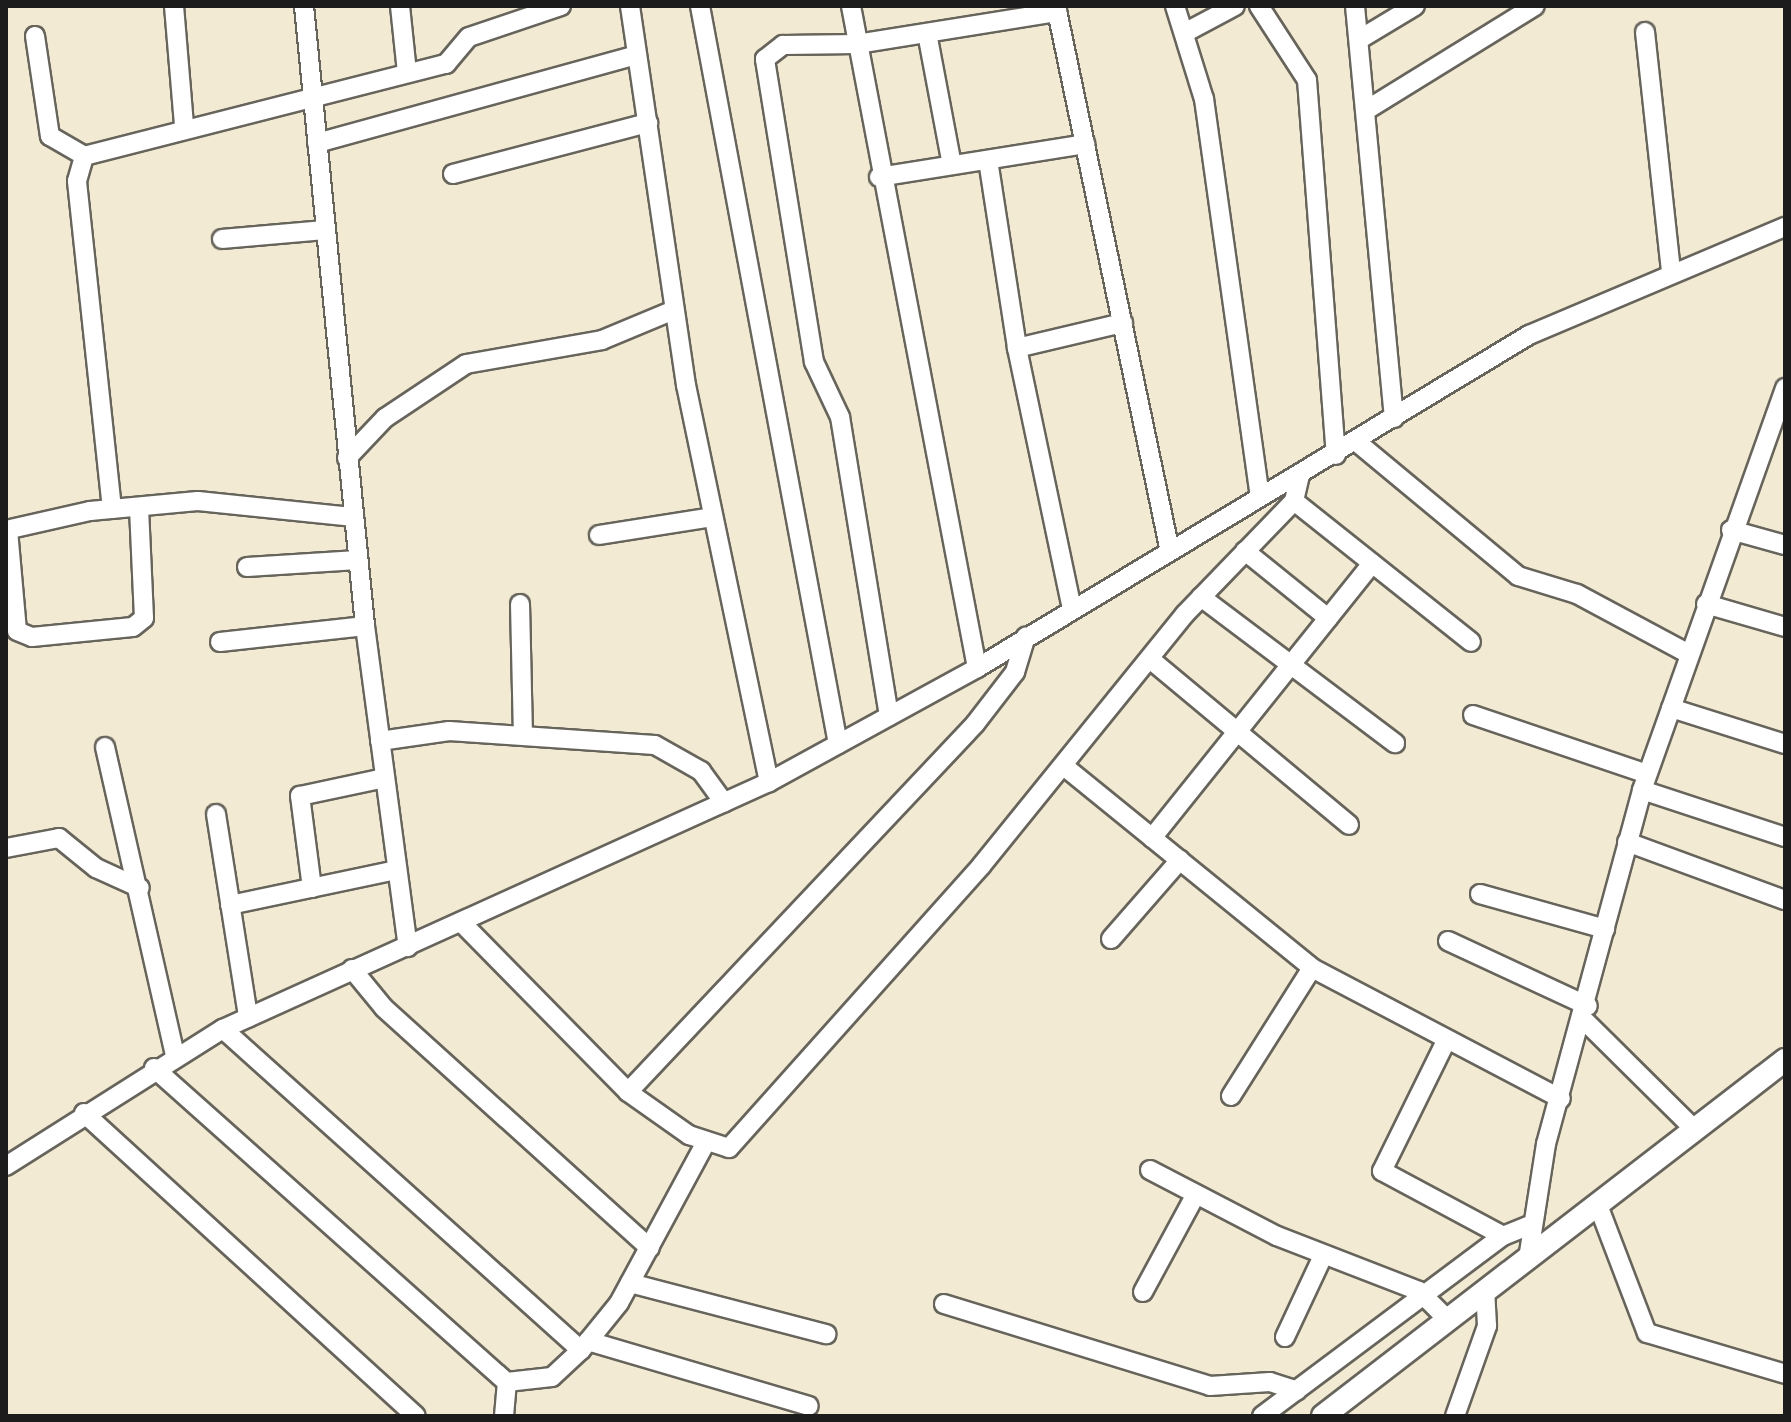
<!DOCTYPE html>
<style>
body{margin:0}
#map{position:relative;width:1791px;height:1422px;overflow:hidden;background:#f2ead2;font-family:Itim,sans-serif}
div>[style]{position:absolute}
.roads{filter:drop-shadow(2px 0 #67645c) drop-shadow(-2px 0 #67645c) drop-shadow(0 2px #67645c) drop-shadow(0 -2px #67645c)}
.minor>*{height:18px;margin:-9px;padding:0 9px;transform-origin:9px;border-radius:9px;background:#fff}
.major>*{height:22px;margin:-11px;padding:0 11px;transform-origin:11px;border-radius:11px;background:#fff}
span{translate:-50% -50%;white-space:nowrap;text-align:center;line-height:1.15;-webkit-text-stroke:6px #fff;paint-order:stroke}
.frame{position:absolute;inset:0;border:8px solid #1c1c1c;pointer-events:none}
</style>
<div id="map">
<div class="roads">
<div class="minor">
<div style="left:174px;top:6px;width:120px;rotate:85.2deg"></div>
<div style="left:304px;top:6px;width:623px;rotate:84.38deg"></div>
<div style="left:365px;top:626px;width:324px;rotate:82.4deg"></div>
<div style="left:400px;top:6px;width:67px;rotate:84deg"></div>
<div style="left:630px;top:6px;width:383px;rotate:81.6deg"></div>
<div style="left:686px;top:385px;width:406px;rotate:78.2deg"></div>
<div style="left:700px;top:6px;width:751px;rotate:79.41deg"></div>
<div style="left:851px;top:6px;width:674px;rotate:79.22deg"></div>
<div style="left:1056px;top:6px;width:553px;rotate:78.2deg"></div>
<div style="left:1175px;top:6px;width:97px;rotate:72.7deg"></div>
<div style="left:1204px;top:99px;width:400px;rotate:82deg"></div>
<div style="left:1259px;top:6px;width:88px;rotate:57deg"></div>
<div style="left:1307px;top:80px;width:376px;rotate:85.6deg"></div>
<div style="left:1355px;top:6px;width:414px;rotate:84.6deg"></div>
<div style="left:1188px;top:31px;width:53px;rotate:-28deg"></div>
<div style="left:1645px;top:32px;width:240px;rotate:83.8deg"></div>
<div style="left:927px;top:33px;width:134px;rotate:79.3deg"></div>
<div style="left:35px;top:36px;width:101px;rotate:81.5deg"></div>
<div style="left:50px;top:136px;width:39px;rotate:30deg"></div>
<div style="left:1360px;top:39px;width:64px;rotate:-31deg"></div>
<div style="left:1368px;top:109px;width:196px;rotate:-31.7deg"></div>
<div style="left:317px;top:143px;width:332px;rotate:-15.4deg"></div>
<div style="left:988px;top:160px;width:190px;rotate:81.2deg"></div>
<div style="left:1017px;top:348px;width:266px;rotate:78.1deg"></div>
<div style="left:453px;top:174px;width:202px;rotate:-14.7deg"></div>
<div style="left:879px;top:177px;width:209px;rotate:-9.1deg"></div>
<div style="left:222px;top:239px;width:103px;rotate:-5deg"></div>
<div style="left:1017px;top:348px;width:109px;rotate:-13.3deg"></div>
<div style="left:1358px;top:443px;width:208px;rotate:39.7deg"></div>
<div style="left:1518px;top:576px;width:62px;rotate:17deg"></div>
<div style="left:1577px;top:594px;width:127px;rotate:28.2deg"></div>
<div style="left:347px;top:458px;width:55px;rotate:-46.5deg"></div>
<div style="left:385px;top:418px;width:97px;rotate:-33.7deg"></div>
<div style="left:466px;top:364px;width:138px;rotate:-10deg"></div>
<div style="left:602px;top:340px;width:78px;rotate:-22.6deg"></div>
<div style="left:1294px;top:501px;width:226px;rotate:38.5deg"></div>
<div style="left:112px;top:509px;width:330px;rotate:-96.1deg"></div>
<div style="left:77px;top:181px;width:26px;rotate:-74deg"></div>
<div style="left:84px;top:156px;width:374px;rotate:-14.3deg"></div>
<div style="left:446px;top:64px;width:35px;rotate:-50deg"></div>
<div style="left:469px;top:37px;width:97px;rotate:-18.6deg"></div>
<div style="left:6px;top:530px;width:86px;rotate:-12.7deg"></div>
<div style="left:90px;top:511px;width:108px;rotate:-5.3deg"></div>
<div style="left:198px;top:501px;width:157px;rotate:5.9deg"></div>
<div style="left:8px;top:530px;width:101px;rotate:84.9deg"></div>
<div style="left:17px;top:631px;width:16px;rotate:22deg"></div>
<div style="left:32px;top:637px;width:101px;rotate:-5.7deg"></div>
<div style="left:133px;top:627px;width:14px;rotate:-39deg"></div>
<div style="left:144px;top:618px;width:111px;rotate:-92.6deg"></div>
<div style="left:1731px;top:530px;width:56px;rotate:15.5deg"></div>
<div style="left:599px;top:535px;width:115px;rotate:-9deg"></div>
<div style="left:1245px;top:551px;width:107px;rotate:38.9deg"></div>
<div style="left:247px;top:567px;width:111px;rotate:-3.6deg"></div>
<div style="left:1201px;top:597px;width:243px;rotate:37deg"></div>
<div style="left:520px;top:604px;width:129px;rotate:88.7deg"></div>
<div style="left:1706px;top:604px;width:82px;rotate:16.2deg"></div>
<div style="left:220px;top:642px;width:146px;rotate:-6.3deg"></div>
<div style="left:1150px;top:659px;width:259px;rotate:39.8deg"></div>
<div style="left:1671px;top:708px;width:120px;rotate:17.5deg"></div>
<div style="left:1473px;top:715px;width:184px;rotate:18.7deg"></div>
<div style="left:889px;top:716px;width:303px;rotate:-99.3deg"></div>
<div style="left:840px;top:417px;width:61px;rotate:-115.3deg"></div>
<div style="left:814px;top:362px;width:307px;rotate:-99.2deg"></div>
<div style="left:765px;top:59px;width:23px;rotate:-38deg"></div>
<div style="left:783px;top:45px;width:74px;rotate:-0.8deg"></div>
<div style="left:857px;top:44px;width:203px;rotate:-9.1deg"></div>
<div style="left:380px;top:741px;width:70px;rotate:-8.2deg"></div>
<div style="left:449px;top:731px;width:206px;rotate:3.9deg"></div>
<div style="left:655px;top:745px;width:53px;rotate:29.5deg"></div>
<div style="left:701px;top:771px;width:39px;rotate:54deg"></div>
<div style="left:105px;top:747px;width:317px;rotate:77.2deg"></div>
<div style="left:1065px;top:767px;width:318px;rotate:39.1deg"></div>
<div style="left:1312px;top:968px;width:281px;rotate:27.7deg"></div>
<div style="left:1642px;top:790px;width:151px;rotate:18.2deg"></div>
<div style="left:216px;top:814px;width:206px;rotate:81deg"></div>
<div style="left:1152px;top:838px;width:352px;rotate:-51.3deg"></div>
<div style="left:1627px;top:842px;width:168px;rotate:20.2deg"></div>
<div style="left:6px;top:848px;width:54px;rotate:-10.7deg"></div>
<div style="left:59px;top:838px;width:48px;rotate:39deg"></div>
<div style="left:96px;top:868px;width:48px;rotate:24.4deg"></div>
<div style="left:312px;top:888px;width:93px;rotate:-97.4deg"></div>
<div style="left:300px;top:796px;width:87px;rotate:-12deg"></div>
<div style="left:1480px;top:894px;width:130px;rotate:15.6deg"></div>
<div style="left:230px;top:905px;width:170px;rotate:-11.9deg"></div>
<div style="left:463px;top:924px;width:235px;rotate:45.5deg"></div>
<div style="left:628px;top:1092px;width:75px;rotate:35.2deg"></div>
<div style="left:689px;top:1135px;width:42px;rotate:18deg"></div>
<div style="left:729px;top:1148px;width:378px;rotate:-48.2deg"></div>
<div style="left:981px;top:866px;width:324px;rotate:-51deg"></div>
<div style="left:1185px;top:614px;width:157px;rotate:-46deg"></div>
<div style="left:1294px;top:501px;width:27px;rotate:-77deg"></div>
<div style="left:1111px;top:939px;width:105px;rotate:-48.9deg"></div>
<div style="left:1448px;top:941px;width:154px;rotate:24.9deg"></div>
<div style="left:352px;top:969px;width:50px;rotate:50.6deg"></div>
<div style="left:384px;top:1008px;width:358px;rotate:42.1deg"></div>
<div style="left:1585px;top:1021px;width:155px;rotate:44.7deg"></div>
<div style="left:223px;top:1029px;width:481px;rotate:41.9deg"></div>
<div style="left:1446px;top:1041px;width:145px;rotate:116.2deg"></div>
<div style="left:1382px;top:1171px;width:137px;rotate:28.2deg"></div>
<div style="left:154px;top:1068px;width:472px;rotate:41.7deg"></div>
<div style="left:507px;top:1382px;width:45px;rotate:-6.3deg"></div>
<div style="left:552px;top:1377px;width:40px;rotate:-43deg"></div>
<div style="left:581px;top:1350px;width:60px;rotate:-51deg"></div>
<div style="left:619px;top:1303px;width:181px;rotate:-61.6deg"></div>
<div style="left:628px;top:1092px;width:506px;rotate:-46.68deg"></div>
<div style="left:975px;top:724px;width:66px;rotate:-52.4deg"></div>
<div style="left:1015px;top:672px;width:37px;rotate:-73deg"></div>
<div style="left:1231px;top:1096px;width:151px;rotate:-57.7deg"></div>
<div style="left:84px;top:1113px;width:449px;rotate:42.4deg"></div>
<div style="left:6px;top:1166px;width:257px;rotate:-32.3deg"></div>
<div style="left:223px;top:1029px;width:599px;rotate:-24.34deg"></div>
<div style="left:769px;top:782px;width:237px;rotate:-28.7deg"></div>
<div style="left:977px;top:668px;width:645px;rotate:-31.1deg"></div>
<div style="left:1529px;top:335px;width:278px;rotate:-22.9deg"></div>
<div style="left:1150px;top:1170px;width:143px;rotate:27.5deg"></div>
<div style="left:1277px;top:1236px;width:152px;rotate:21.2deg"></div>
<div style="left:1419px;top:1291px;width:41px;rotate:45deg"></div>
<div style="left:1598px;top:1205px;width:137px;rotate:69.1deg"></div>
<div style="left:1647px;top:1333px;width:144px;rotate:16.5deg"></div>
<div style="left:1528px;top:1259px;width:116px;rotate:-81.1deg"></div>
<div style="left:1546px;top:1144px;width:367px;rotate:-74.8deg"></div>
<div style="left:1642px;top:790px;width:427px;rotate:-70.4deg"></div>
<div style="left:630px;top:1283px;width:203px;rotate:14.6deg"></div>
<div style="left:1143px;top:1292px;width:111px;rotate:-61.6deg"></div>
<div style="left:944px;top:1304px;width:278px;rotate:17.1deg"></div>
<div style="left:1210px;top:1386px;width:60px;rotate:-3.8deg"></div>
<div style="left:1270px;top:1382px;width:28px;rotate:18deg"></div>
<div style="left:1285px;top:1337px;width:89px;rotate:-64.9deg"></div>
<div style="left:588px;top:1341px;width:230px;rotate:16.4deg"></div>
<div style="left:504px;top:1416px;width:34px;rotate:-85deg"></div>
<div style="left:1262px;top:1416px;width:301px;rotate:-36.8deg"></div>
<div style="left:1503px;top:1236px;width:29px;rotate:-22deg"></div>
<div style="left:1455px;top:1416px;width:96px;rotate:-70.4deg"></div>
<div style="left:1487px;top:1326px;width:34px;rotate:-93deg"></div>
</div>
<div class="major">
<div style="left:1323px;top:1416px;width:583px;rotate:-37.62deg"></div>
</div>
</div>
<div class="frame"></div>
</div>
